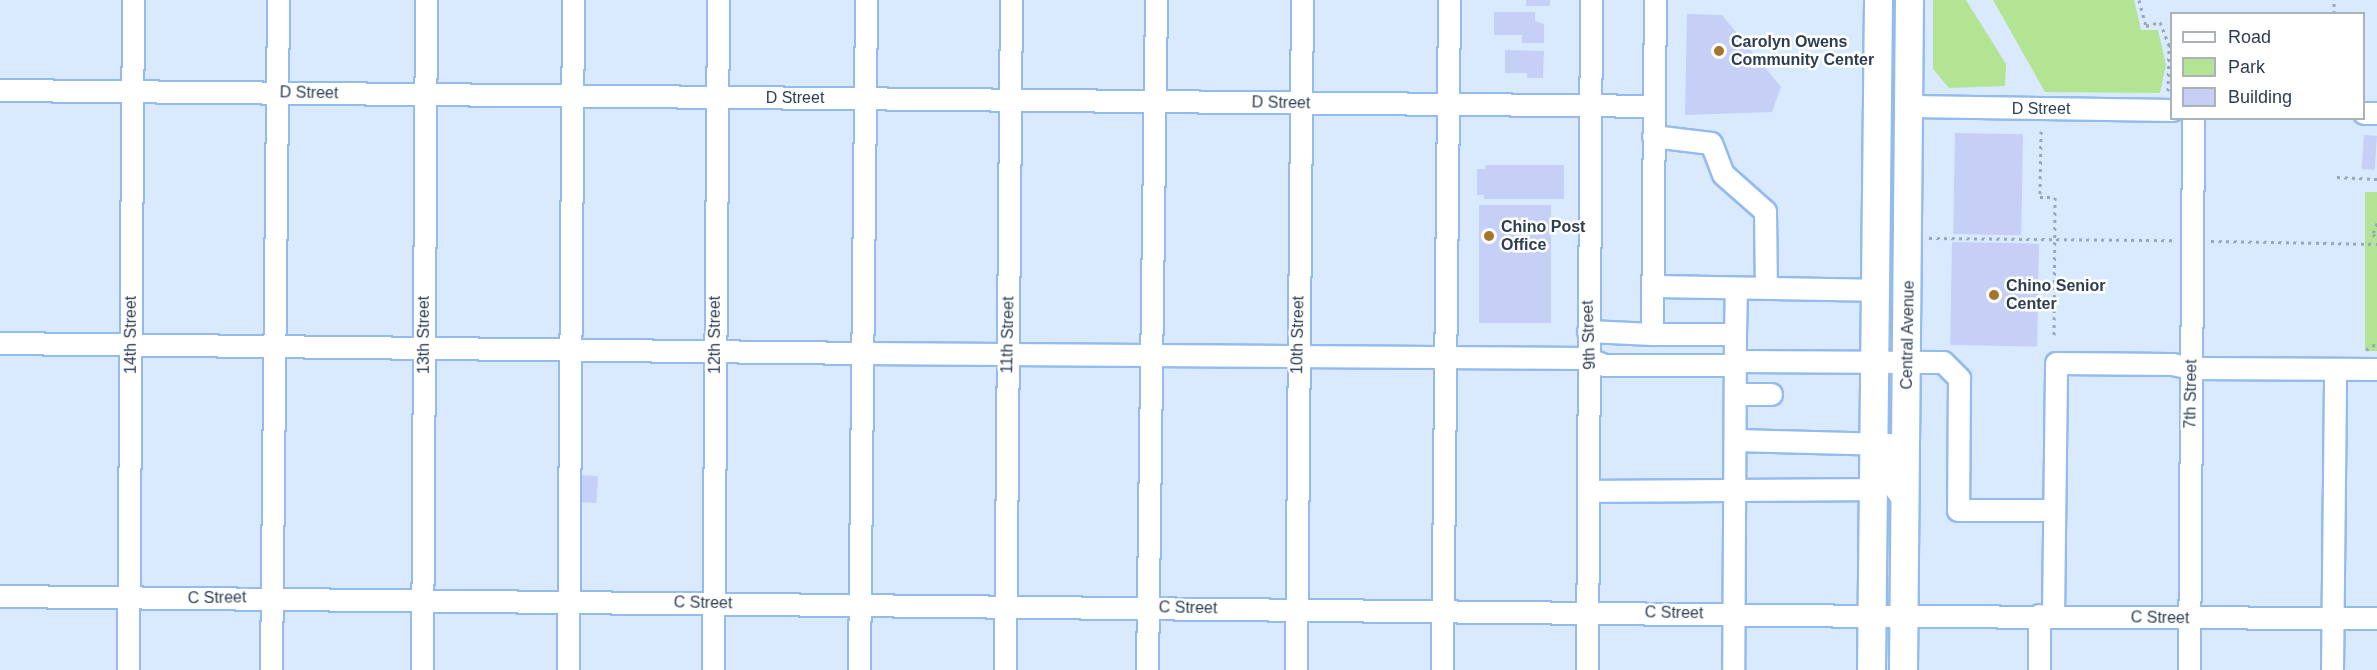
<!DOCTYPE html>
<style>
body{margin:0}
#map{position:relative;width:2377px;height:670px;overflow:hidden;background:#d9eaff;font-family:Helvetica,sans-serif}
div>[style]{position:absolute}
.green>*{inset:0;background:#b2e494;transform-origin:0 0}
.building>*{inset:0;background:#c6cff5;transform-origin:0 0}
.path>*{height:3px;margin-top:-1.5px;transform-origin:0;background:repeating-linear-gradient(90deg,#97a8bd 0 3px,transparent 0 7.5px)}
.roads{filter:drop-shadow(2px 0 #93bbed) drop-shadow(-2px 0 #93bbed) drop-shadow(0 2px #93bbed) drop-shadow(0 -2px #93bbed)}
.minor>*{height:21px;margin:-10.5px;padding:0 10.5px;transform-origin:10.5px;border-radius:10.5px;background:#fff}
.major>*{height:27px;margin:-13.5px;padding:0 13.5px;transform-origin:13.5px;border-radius:13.5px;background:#fff}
.dots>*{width:16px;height:16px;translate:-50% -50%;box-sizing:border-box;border:3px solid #fff;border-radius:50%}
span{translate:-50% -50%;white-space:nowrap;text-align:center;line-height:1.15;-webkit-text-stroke:5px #fff;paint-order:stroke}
.poi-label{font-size:16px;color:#2d3e53;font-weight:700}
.left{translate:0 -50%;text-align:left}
.street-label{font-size:16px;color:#2d3e53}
.legend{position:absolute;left:2170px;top:12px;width:195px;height:108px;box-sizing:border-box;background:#fff;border:2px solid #abb2ba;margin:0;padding:8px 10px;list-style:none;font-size:18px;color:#2d3e53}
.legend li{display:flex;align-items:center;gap:12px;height:30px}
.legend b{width:30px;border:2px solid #abb2ba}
</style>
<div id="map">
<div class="green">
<div style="clip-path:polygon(1933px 0,1966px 0,2006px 64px,2005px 86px,1949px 88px,1933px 69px)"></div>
<div style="clip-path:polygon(1993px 0,2134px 0,2141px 30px,2158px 30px,2166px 65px,2160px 93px,2045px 92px)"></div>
<div style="left:2365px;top:192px;width:12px;height:159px"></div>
</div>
<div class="building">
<div style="left:1526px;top:0;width:24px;height:6px"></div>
<div style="clip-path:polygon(1494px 12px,1535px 12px,1535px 21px,1544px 24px,1544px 43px,1522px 43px,1522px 35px,1494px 35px)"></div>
<div style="clip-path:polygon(1687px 14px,1722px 15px,1781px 87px,1772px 112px,1685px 115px)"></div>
<div style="clip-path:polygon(1505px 50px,1544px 51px,1543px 78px,1527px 78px,1527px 73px,1505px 73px)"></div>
<div style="left:1955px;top:133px;width:68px;height:101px;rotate:1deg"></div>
<div style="left:2364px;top:135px;width:13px;height:34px;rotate:4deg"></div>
<div style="clip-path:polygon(1486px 165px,1564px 165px,1564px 199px,1484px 199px,1484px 195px,1477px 195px,1477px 169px,1485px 169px)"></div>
<div style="left:1479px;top:205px;width:72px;height:118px"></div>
<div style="left:1952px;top:242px;width:87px;height:103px;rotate:1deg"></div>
<div style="left:577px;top:475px;width:21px;height:27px;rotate:3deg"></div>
</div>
<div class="path">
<div style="left:2139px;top:0;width:27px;rotate:75deg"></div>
<div style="left:2146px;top:26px;width:15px;rotate:-16deg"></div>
<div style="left:2160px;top:22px;width:26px;rotate:69deg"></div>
<div style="left:2334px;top:14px;width:14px;rotate:-90deg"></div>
<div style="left:2168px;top:91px;width:45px;rotate:-88.7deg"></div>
<div style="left:2169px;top:46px;width:3px"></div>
<div style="left:2041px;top:131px;width:66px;rotate:90.9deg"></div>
<div style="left:2040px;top:197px;width:15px"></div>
<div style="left:2055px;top:197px;width:139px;rotate:90.4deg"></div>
<div style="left:2337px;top:177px;width:40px;rotate:2.9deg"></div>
<div style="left:2377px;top:223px;width:12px;rotate:110deg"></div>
<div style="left:2373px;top:234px;width:6px;rotate:51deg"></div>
<div style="left:1929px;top:238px;width:245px;rotate:0.5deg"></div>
<div style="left:2211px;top:241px;width:166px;rotate:1deg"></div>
<div style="left:2366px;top:350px;width:13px;rotate:-32deg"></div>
</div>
<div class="roads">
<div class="minor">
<div style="left:0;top:90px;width:1654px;rotate:0.55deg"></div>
<div style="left:1910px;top:106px;width:262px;rotate:0.9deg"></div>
<div style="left:2364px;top:113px;width:13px"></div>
<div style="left:1653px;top:136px;width:58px;rotate:6.9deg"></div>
<div style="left:1711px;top:143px;width:33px;rotate:69deg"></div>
<div style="left:1723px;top:174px;width:56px;rotate:41.4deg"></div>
<div style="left:1765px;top:211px;width:77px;rotate:89.3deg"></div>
<div style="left:1652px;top:286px;width:223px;rotate:1deg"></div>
<div style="left:1588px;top:331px;width:64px;rotate:2.7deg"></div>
<div style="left:1652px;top:334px;width:334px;rotate:-89.5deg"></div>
<div style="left:1652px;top:334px;width:83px"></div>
<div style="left:1735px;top:334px;width:336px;rotate:90.3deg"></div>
<div style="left:1735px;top:334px;width:46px;rotate:-88.8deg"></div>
<div style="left:0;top:343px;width:862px;rotate:0.66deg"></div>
<div style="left:862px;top:353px;width:725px;rotate:0.4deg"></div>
<div style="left:1587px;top:358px;width:18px;rotate:22deg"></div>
<div style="left:1604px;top:365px;width:126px"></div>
<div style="left:1730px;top:365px;width:6px;rotate:-39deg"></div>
<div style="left:1735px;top:361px;width:208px;rotate:0.3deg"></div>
<div style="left:1943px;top:362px;width:23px;rotate:45deg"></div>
<div style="left:1959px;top:378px;width:132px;rotate:90.4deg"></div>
<div style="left:1958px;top:510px;width:96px"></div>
<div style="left:1735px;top:394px;width:36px"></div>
<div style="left:1735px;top:440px;width:153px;rotate:1.5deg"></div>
<div style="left:1888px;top:444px;width:39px;rotate:86deg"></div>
<div style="left:1891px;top:483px;width:24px;rotate:54deg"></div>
<div style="left:1589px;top:491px;width:284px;rotate:-0.4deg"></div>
<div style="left:0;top:596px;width:1872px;rotate:0.61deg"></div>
<div style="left:1872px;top:616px;width:505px;rotate:0.23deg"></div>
<div style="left:2053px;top:616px;width:253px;rotate:-89.3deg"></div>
<div style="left:2056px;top:363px;width:116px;rotate:0.5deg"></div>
<div style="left:2172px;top:364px;width:19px;rotate:12deg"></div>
<div style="left:2191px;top:368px;width:186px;rotate:0.3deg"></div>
<div style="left:128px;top:670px;width:670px;rotate:-89.57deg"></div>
<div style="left:271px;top:670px;width:670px;rotate:-89.4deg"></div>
<div style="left:422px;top:670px;width:670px;rotate:-89.66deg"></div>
<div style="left:568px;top:670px;width:670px;rotate:-89.57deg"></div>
<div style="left:713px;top:670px;width:670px;rotate:-89.57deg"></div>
<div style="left:859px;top:670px;width:670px;rotate:-89.4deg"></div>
<div style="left:1005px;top:670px;width:670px;rotate:-89.49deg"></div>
<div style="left:1147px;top:670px;width:670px;rotate:-89.23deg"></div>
<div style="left:1296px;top:670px;width:670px;rotate:-89.49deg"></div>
<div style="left:1442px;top:670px;width:670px;rotate:-89.4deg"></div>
<div style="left:1587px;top:670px;width:670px;rotate:-89.66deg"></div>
<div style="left:2039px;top:670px;width:55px;rotate:-90deg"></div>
<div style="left:2189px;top:670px;width:552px;rotate:-89.58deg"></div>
<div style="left:2332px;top:670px;width:301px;rotate:-89.4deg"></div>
</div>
<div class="major">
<div style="left:1871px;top:670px;width:670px;rotate:-89.4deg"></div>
<div style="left:1903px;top:670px;width:670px;rotate:-89.49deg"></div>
</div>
</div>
<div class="dots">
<div style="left:1719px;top:51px;background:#a5752a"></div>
<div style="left:1489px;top:236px;background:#a5752a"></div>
<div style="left:1994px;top:295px;background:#a5752a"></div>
</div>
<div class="poi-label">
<span class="left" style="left:1731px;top:51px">Carolyn Owens<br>Community Center</span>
<span class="left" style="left:1501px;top:236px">Chino Post<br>Office</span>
<span class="left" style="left:2006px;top:295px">Chino Senior<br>Center</span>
</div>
<div class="street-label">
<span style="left:309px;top:93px;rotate:1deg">D Street</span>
<span style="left:795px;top:98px">D Street</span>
<span style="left:1281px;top:103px;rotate:1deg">D Street</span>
<span style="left:2041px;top:109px">D Street</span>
<span style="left:131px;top:335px;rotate:-90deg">14th Street</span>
<span style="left:424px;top:335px;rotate:-90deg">13th Street</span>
<span style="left:715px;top:335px;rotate:-90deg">12th Street</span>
<span style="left:1008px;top:335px;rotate:-89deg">11th Street</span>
<span style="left:1298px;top:335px;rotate:-89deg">10th Street</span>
<span style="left:1589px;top:335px;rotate:-92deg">9th Street</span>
<span style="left:1908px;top:335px;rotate:-89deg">Central Avenue</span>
<span style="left:2191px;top:394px;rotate:-89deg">7th Street</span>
<span style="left:217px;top:598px;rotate:-1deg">C Street</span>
<span style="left:703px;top:603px;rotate:1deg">C Street</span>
<span style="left:1188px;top:608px;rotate:1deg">C Street</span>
<span style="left:1674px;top:613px;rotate:1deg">C Street</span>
<span style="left:2160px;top:618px;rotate:1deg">C Street</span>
</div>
<ul class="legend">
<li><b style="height:8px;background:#fff"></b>Road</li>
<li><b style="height:16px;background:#b2e494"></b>Park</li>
<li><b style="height:16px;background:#c6cff5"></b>Building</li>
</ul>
</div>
